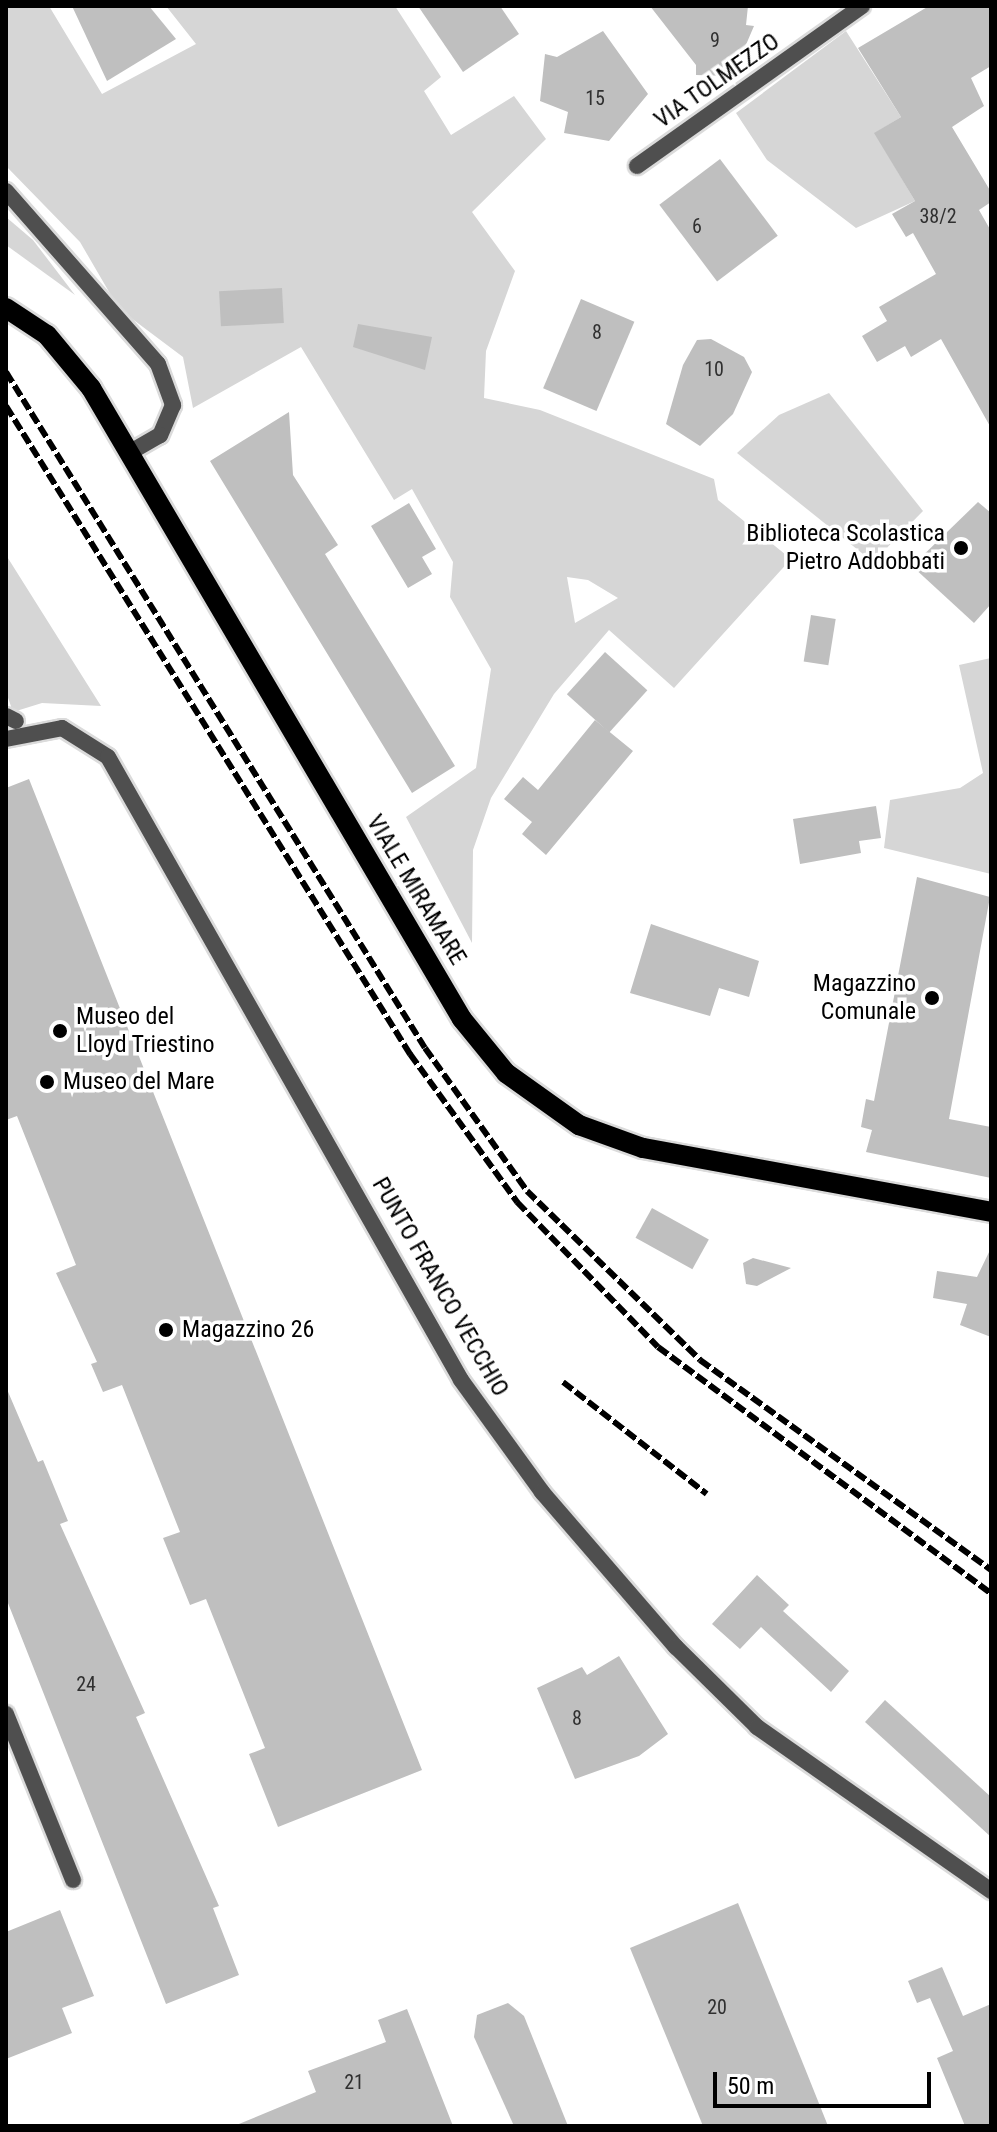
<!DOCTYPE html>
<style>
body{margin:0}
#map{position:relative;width:997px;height:2132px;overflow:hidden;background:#fff;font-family:"Roboto Condensed",sans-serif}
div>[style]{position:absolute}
.green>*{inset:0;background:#d6d6d6}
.building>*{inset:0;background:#bfbfbf;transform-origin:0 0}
.roads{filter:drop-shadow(2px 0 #dbdbdb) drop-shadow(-2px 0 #dbdbdb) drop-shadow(0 2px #dbdbdb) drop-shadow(0 -2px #dbdbdb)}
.street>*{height:16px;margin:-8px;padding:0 8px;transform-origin:8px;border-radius:8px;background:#4f4f4f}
.primary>*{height:20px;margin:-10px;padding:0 10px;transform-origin:10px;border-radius:10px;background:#000}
.rail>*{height:6px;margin-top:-3px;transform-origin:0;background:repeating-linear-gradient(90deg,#000 0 12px,transparent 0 16px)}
.dots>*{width:22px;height:22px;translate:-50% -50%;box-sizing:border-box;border:4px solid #fff;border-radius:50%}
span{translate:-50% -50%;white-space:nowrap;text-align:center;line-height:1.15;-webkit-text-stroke:7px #fff;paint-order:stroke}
.number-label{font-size:20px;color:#303030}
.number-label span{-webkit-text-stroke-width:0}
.street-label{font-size:24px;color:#000}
.poi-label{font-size:24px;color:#000}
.right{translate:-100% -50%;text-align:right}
.left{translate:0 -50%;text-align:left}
.frame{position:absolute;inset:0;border:8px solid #000;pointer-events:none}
.scale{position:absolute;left:713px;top:2072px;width:218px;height:36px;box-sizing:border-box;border:4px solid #000;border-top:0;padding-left:10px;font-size:24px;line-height:28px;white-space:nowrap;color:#000;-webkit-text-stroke:6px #fff;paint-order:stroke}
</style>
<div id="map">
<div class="green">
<div style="clip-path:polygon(evenodd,6px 6px,49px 6px,102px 94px,196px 44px,166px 6px,395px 6px,441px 77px,424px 91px,451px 135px,514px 96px,546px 139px,472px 212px,515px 271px,486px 351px,484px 398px,540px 410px,714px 479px,718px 500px,791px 559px,674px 688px,609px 630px,554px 694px,491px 798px,473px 850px,472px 943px,406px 817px,476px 768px,491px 669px,450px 597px,453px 562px,412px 489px,394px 500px,301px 347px,193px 408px,183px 357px,119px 309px,80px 242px,6px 166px,6px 6px,567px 577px,588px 580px,618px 598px,575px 623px,567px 577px)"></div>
<div style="clip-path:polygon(846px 31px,901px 117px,875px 133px,915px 201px,856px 228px,767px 160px,736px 113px)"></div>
<div style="clip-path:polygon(6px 217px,33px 240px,75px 295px,6px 245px)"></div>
<div style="clip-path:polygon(829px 393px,923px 511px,873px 562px,737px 453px,779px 415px)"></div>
<div style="clip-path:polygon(6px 555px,101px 706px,42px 703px,13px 712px,6px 692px)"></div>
<div style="clip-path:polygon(991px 658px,991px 874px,884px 848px,890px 800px,960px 788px,983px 773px,959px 665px)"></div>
</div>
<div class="building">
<div style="clip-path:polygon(72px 6px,149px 6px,176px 39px,107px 81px)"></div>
<div style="clip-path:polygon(418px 6px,500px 6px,519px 34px,463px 72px)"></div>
<div style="clip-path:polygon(650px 6px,748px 6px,746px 25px,754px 26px,736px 68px,727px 76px,696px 75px,696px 65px)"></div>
<div style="clip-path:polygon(929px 6px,991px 6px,991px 66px,971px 78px,984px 106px,952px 127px,991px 192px,991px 202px,979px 210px,991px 231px,991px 428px,941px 339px,911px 357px,905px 346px,877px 362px,862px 336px,887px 321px,879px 307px,936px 274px,913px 233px,906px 237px,892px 214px,915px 201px,874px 133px,901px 117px,858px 48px)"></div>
<div style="clip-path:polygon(603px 31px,648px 94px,609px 141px,564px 133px,568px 112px,540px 101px,545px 54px,557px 57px)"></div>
<div style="left:720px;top:159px;width:96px;height:76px;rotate:53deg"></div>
<div style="left:282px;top:288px;width:35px;height:63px;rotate:87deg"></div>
<div style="left:581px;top:299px;width:58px;height:97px;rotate:23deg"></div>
<div style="clip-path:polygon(358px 324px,432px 337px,425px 370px,353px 347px)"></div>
<div style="clip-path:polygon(711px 339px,744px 357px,752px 372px,733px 414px,700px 446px,666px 424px,683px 365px,697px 340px)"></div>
<div style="clip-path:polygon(289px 412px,293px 475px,338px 545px,325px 554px,455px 766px,412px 793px,210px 461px)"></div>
<div style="clip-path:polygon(978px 502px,991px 513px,991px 604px,974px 623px,912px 566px)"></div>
<div style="clip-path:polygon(409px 503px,436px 549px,422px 557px,432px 574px,408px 588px,371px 526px)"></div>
<div style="left:811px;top:615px;width:25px;height:47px;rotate:9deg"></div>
<div style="left:605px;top:652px;width:57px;height:57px;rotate:42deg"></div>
<div style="clip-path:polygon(595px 720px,633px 751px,546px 855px,522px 834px,532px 822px,504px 799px,523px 777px,538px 790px)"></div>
<div style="clip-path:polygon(29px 779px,422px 1770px,278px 1827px,249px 1754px,265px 1748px,206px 1599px,190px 1605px,163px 1538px,180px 1532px,122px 1385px,103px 1392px,91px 1364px,97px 1362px,56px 1273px,76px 1265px,17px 1116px,6px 1120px,6px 788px)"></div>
<div style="clip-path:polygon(876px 806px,881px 838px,859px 841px,861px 853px,800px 864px,793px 819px)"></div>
<div style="clip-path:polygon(917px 877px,990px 897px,949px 1119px,991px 1127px,991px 1178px,866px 1152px,872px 1130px,861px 1127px,866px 1099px,874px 1101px)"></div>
<div style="clip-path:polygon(651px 924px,759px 961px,749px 997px,719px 988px,710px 1016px,630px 993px)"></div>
<div style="left:652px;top:1208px;width:65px;height:34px;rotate:29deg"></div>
<div style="clip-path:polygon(991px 1248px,991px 1337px,960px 1325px,967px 1304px,933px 1298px,937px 1271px,977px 1277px)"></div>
<div style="clip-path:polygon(753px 1258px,791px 1268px,757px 1286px,746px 1284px,743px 1263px)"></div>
<div style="clip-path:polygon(6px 1387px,38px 1462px,43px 1460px,68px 1521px,60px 1524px,145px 1713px,136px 1717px,219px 1906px,213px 1908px,239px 1975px,166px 2004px,6px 1598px)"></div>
<div style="clip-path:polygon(757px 1575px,789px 1605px,783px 1611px,849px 1671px,831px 1692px,761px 1627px,740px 1649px,712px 1624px)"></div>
<div style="clip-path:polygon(619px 1656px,668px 1734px,639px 1756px,575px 1779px,537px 1688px,582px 1667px,587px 1675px)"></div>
<div style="clip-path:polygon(885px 1700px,991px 1797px,991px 1837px,865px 1722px)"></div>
<div style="clip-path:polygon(738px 1903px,804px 2066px,828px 2126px,703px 2126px,630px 1948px)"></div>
<div style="clip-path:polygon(60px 1910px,94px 1996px,62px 2008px,72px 2033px,6px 2059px,6px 1932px)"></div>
<div style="clip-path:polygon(942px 1967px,963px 2016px,991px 2004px,991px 2126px,965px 2126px,937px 2058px,953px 2051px,930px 1998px,917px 2003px,908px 1981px)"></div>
<div style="clip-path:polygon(508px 2003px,524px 2016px,568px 2126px,514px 2126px,474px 2037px,477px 2015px)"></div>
<div style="clip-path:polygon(407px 2009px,453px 2126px,234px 2126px,316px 2092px,308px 2071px,386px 2042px,378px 2020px)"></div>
</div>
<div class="roads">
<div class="street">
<div style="left:637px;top:166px;width:276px;rotate:-35.4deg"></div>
<div style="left:6px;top:191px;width:230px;rotate:48.7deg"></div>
<div style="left:158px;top:364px;width:44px;rotate:69.9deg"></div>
<div style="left:173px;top:405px;width:33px;rotate:113deg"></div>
<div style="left:160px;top:435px;width:36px;rotate:150deg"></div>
<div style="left:6px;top:716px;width:11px;rotate:27deg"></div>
<div style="left:6px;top:739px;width:57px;rotate:-11.1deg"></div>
<div style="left:62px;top:728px;width:54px;rotate:32.2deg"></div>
<div style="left:108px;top:757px;width:716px;rotate:60.46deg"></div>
<div style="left:461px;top:1380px;width:138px;rotate:54.1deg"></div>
<div style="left:542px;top:1492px;width:205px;rotate:49.2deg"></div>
<div style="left:676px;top:1647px;width:114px;rotate:44.6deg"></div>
<div style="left:757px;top:1727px;width:286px;rotate:35deg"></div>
<div style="left:6px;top:1714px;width:179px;rotate:68deg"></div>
</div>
<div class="primary">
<div style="left:6px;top:308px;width:49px;rotate:33.4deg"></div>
<div style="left:47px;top:335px;width:69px;rotate:50.3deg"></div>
<div style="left:91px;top:388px;width:732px;rotate:59.55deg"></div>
<div style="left:462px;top:1019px;width:70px;rotate:50.8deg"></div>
<div style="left:506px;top:1073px;width:90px;rotate:35.5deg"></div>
<div style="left:579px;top:1125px;width:68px;rotate:19.8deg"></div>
<div style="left:643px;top:1148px;width:354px;rotate:10.4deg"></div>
</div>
</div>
<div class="rail">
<div style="left:6px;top:372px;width:795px;rotate:58.21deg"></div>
<div style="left:425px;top:1048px;width:176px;rotate:54.5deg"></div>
<div style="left:527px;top:1191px;width:242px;rotate:44.3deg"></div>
<div style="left:700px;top:1360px;width:359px;rotate:35.8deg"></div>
<div style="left:6px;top:406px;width:764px;rotate:58.06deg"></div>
<div style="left:410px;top:1054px;width:183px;rotate:54.1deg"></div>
<div style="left:517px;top:1202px;width:202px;rotate:45.8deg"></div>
<div style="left:658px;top:1347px;width:414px;rotate:36.5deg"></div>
<div style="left:563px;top:1382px;width:182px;rotate:37.9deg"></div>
</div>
<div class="dots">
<div style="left:961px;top:548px;background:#000"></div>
<div style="left:932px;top:998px;background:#000"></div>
<div style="left:60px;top:1031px;background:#000"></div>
<div style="left:47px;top:1082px;background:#000"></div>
<div style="left:166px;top:1330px;background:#000"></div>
</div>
<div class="number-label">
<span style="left:715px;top:40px">9</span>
<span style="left:595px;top:98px">15</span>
<span style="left:938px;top:216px">38/2</span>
<span style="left:697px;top:226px">6</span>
<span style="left:597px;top:332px">8</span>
<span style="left:714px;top:369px">10</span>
<span style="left:86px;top:1684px">24</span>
<span style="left:577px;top:1718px">8</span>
<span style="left:717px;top:2007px">20</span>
<span style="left:354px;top:2082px">21</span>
</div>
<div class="street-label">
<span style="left:717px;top:81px;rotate:-35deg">VIA TOLMEZZO</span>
<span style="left:416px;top:890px;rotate:59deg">VIALE MIRAMARE</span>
<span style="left:440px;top:1287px;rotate:60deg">PUNTO FRANCO VECCHIO</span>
</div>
<div class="poi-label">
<span class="right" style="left:945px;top:548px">Biblioteca Scolastica<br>Pietro Addobbati</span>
<span class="right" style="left:916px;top:998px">Magazzino<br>Comunale</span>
<span class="left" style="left:76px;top:1031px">Museo del<br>Lloyd Triestino</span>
<span class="left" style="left:63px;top:1082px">Museo del Mare</span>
<span class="left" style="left:182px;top:1330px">Magazzino 26</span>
</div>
<div class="frame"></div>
<div class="scale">50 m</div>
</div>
